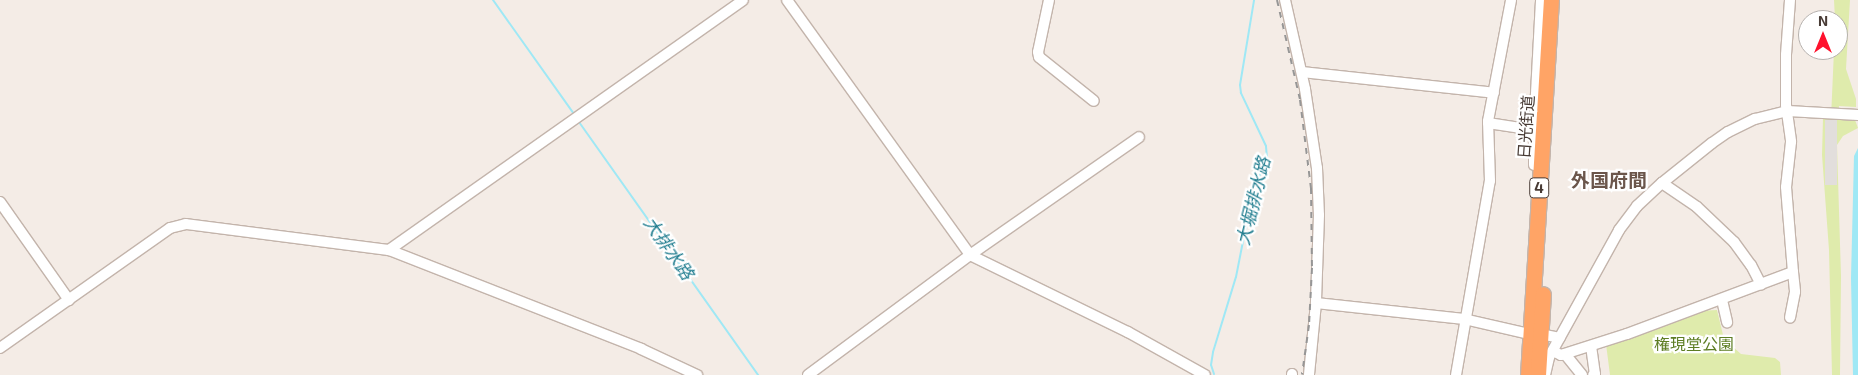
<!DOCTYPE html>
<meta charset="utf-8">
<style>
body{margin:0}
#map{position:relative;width:1858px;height:375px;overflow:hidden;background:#f4ece6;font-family:"Exo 2","Noto Sans JP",sans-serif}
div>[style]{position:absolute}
.green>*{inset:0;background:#dfebac}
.parking>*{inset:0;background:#e2dedc;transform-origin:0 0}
.water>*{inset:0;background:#9fe8f5}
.stream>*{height:2px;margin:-1px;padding:0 1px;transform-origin:1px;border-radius:1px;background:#9fe8f5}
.roads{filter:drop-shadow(1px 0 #c3b4ab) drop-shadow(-1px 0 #c3b4ab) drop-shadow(0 1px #c3b4ab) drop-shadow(0 -1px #c3b4ab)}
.minor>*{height:10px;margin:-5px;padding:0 5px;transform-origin:5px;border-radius:5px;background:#fff}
.highway>*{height:15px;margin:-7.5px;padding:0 7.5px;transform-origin:7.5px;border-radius:7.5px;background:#ffa466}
.rail>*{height:2px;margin-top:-1px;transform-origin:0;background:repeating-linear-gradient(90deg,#969696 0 6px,transparent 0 12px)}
span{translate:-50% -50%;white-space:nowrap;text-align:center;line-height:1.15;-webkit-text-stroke:4.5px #fff;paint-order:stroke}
.shield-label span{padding:1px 4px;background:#fff;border:1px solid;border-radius:4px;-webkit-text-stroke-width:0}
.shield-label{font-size:15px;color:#483b35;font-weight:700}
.street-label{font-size:16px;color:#483b35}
.park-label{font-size:16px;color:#5d7d24}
.water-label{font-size:18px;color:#227e90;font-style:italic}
.quarter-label{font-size:19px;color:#6b564b;font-weight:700}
.north{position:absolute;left:1798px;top:10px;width:50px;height:50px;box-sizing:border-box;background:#fff;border:1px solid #b6b1ae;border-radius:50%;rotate:0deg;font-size:14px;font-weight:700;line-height:20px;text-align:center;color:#483b35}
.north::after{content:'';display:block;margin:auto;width:18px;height:22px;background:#ff122d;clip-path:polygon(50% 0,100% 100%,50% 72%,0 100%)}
</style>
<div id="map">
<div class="green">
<div style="clip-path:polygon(1834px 0,1850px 0,1846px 69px,1856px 99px,1856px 107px,1839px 106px,1838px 118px,1855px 120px,1858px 128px,1843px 136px,1837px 145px,1841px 276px,1840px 375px,1832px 375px,1829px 250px,1822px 155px,1823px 118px,1831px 118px,1834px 50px,1838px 50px,1838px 20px,1835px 20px)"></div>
<div style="clip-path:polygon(1717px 310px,1724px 339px,1741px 354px,1775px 358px,1780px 362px,1781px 375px,1610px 375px,1606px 344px,1700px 311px)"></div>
</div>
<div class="parking">
<div style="left:1825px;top:120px;width:12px;height:65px"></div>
</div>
<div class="water">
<div style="clip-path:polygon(1858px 148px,1858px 375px,1853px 375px,1851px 278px,1854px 156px)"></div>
</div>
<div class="stream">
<div style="left:493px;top:0;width:140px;rotate:54.6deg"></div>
<div style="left:579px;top:122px;width:310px;rotate:54.7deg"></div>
<div style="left:1214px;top:374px;width:9px;rotate:-108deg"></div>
<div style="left:1211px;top:365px;width:13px;rotate:-81deg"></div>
<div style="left:1213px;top:352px;width:78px;rotate:-73deg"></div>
<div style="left:1236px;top:277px;width:89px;rotate:-78.9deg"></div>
<div style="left:1253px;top:190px;width:35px;rotate:-66deg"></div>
<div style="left:1267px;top:158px;width:12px;rotate:-95deg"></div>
<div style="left:1266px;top:146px;width:59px;rotate:-115.3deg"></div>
<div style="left:1241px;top:93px;width:8px;rotate:-97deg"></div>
<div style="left:1240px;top:85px;width:86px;rotate:-80.6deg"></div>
</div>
<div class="roads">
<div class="minor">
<div style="left:787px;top:0;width:314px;rotate:54.3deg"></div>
<div style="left:970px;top:255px;width:176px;rotate:26deg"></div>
<div style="left:1128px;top:332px;width:88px;rotate:29.2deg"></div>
<div style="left:1049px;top:0;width:53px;rotate:101.9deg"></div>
<div style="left:1038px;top:52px;width:5px;rotate:79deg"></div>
<div style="left:1039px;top:57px;width:70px;rotate:38.7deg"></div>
<div style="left:1285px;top:0;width:91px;rotate:77.3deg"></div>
<div style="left:1305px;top:89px;width:80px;rotate:81.4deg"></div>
<div style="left:1317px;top:168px;width:47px;rotate:87.6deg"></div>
<div style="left:1319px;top:215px;width:88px;rotate:92deg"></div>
<div style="left:1316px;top:303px;width:72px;rotate:95.6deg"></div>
<div style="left:1790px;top:0;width:55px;rotate:94.2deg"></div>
<div style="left:1786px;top:55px;width:50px;rotate:90deg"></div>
<div style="left:1786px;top:105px;width:37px;rotate:82deg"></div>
<div style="left:1791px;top:142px;width:45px;rotate:96.3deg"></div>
<div style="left:1786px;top:187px;width:85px;rotate:85.3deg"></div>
<div style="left:1302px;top:72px;width:193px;rotate:6.2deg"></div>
<div style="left:1488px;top:123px;width:47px;rotate:8.7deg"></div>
<div style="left:1534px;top:130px;width:35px;rotate:90deg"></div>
<div style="left:1534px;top:130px;width:130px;rotate:-86.9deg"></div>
<div style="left:1662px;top:183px;width:42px;rotate:34.4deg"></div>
<div style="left:1697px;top:207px;width:51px;rotate:43.4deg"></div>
<div style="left:1734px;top:242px;width:29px;rotate:54deg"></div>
<div style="left:1751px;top:265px;width:22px;rotate:63deg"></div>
<div style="left:0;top:202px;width:120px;rotate:54.9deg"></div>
<div style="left:389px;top:250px;width:433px;rotate:-35.2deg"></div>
<div style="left:1722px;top:300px;width:23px;rotate:77deg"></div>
<div style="left:1316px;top:303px;width:149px;rotate:6.2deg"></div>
<div style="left:1464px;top:319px;width:63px;rotate:12.9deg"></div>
<div style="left:1545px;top:335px;width:15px;rotate:11deg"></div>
<div style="left:1591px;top:346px;width:28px;rotate:82deg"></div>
<div style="left:1595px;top:374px;width:2px;rotate:153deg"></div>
<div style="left:0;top:348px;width:208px;rotate:-35.2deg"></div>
<div style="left:170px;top:228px;width:16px;rotate:-14deg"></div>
<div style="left:186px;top:224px;width:205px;rotate:7.3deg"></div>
<div style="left:389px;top:250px;width:271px;rotate:21.4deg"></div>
<div style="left:641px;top:349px;width:62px;rotate:24.9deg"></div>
<div style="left:1553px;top:351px;width:9px;rotate:27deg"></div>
<div style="left:1561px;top:355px;width:69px;rotate:-17.7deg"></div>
<div style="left:1627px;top:334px;width:177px;rotate:-20.5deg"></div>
<div style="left:1793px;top:272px;width:20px;rotate:84deg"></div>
<div style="left:1795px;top:292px;width:26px;rotate:101deg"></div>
<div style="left:1565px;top:354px;width:27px;rotate:51deg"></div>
<div style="left:808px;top:375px;width:202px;rotate:-36.5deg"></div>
<div style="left:970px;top:255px;width:206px;rotate:-34.9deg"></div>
<div style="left:1292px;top:375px;width:1px;rotate:-90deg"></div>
<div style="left:1456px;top:375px;width:197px;rotate:-80.1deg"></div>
<div style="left:1490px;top:181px;width:60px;rotate:-91.9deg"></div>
<div style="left:1488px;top:121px;width:123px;rotate:-79.2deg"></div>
<div style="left:1545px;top:375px;width:18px;rotate:-77deg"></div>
<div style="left:1549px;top:357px;width:145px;rotate:-61.1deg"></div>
<div style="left:1619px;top:230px;width:30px;rotate:-53deg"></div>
<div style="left:1637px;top:206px;width:34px;rotate:-43deg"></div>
<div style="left:1662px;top:183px;width:64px;rotate:-38.7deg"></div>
<div style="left:1712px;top:143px;width:19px;rotate:-35deg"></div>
<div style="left:1728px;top:132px;width:30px;rotate:-26deg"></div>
<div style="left:1755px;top:119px;width:34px;rotate:-14deg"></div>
<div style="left:1788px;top:111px;width:70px;rotate:3.3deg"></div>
</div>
<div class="highway">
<div style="left:1528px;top:375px;width:376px;rotate:-86.5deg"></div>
<div style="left:1538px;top:375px;width:81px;rotate:-86.5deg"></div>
</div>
</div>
<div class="rail">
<div style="left:1277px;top:0;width:103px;rotate:77deg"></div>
<div style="left:1300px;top:100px;width:89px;rotate:82.9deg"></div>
<div style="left:1311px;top:188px;width:80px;rotate:89.3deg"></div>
<div style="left:1312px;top:268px;width:57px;rotate:93deg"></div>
<div style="left:1309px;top:325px;width:50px;rotate:98deg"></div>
</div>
<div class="shield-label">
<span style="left:1539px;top:188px">4</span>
</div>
<div class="street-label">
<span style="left:1526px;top:127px;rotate:-86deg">日光街道</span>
</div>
<div class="park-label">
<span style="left:1694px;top:344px">権現堂公園</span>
</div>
<div class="water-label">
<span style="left:1253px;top:201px;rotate:-76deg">大堀排水路</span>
<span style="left:669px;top:248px;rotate:55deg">大排水路</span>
</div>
<div class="quarter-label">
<span style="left:1609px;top:180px">外国府間</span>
</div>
<div class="north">N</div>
</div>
